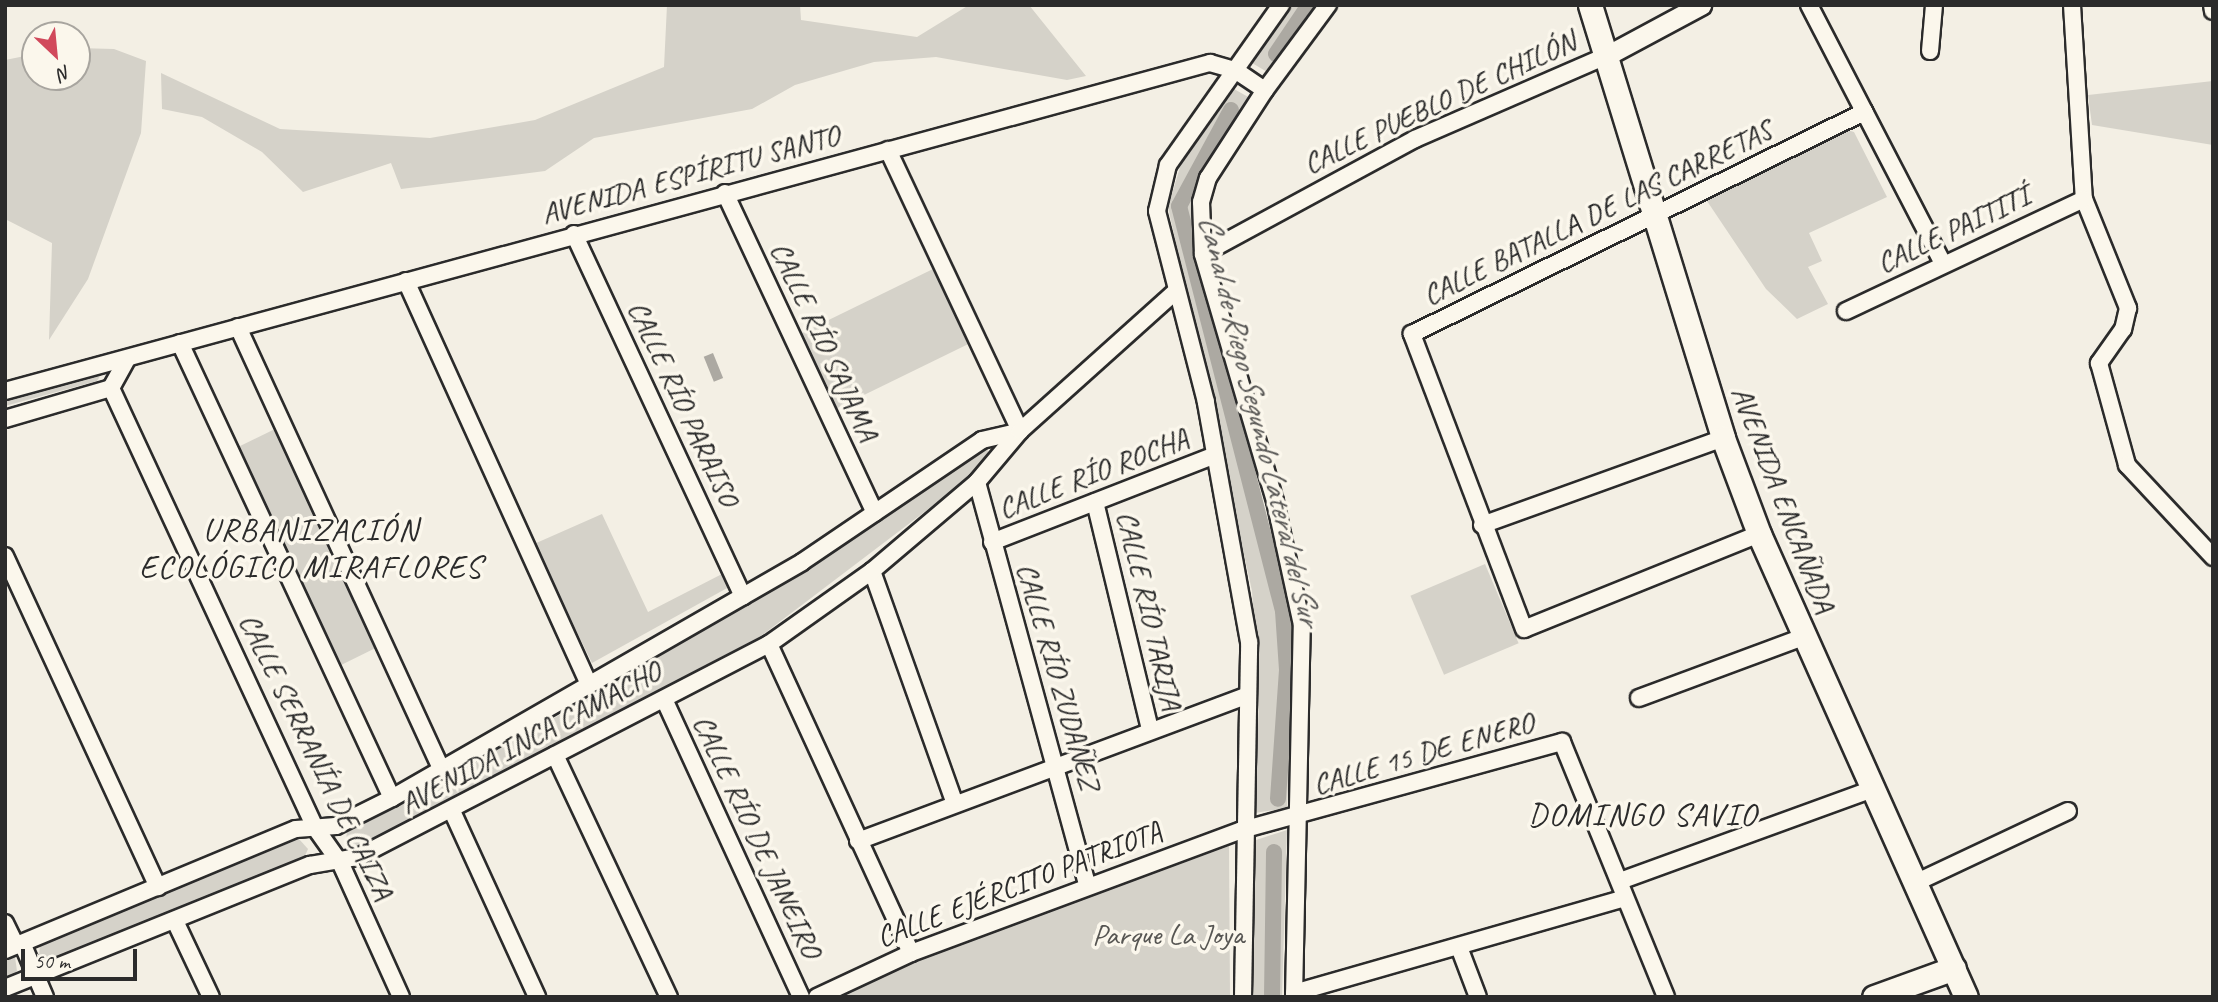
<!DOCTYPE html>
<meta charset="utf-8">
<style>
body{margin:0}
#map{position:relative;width:2218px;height:1002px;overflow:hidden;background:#f3efe4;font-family:Caveat,sans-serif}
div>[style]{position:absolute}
.green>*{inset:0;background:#d5d2c9;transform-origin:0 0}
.water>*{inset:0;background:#aca9a2;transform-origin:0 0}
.canal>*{height:16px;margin:-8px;padding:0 8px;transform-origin:8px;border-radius:8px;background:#aca9a2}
.roads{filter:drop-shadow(2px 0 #2b2b2b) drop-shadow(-2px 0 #2b2b2b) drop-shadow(0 2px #2b2b2b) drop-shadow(0 -2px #2b2b2b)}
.minor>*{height:16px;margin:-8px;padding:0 8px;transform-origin:8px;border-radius:8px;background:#fbf7ec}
.tertiary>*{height:19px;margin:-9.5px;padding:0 9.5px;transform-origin:9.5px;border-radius:9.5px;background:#fbf7ec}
.secondary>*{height:23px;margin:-11.5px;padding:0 11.5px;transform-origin:11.5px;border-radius:11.5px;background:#fbf7ec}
span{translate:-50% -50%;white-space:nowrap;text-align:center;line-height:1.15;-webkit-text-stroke:7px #fbf7ec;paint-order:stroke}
.street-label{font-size:30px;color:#2b2b2b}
.park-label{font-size:30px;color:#565552}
.water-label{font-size:32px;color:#585755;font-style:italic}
.neighbourhood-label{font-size:32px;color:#2b2b2b;letter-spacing:2px}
.frame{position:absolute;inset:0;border:7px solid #2b2b2b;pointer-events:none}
.north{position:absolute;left:21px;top:21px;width:70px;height:70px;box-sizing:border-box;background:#fbf7ec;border:2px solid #a8a59f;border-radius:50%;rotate:154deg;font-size:19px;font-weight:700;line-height:28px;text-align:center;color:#2b2b2b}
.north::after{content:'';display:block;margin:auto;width:24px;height:32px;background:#d1495b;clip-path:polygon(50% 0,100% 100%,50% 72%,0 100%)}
.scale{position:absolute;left:21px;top:949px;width:116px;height:32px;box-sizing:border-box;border:4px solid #2b2b2b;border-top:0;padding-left:9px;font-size:21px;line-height:24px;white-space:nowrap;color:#2b2b2b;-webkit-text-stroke:5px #fbf7ec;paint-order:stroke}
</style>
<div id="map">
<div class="green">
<div style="clip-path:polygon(667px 5px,800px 5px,801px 20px,917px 37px,969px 5px,1029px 5px,1086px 76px,1067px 80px,936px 57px,874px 62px,795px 85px,752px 109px,594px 138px,545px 171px,401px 189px,391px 163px,303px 192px,262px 152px,202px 117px,162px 109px,161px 73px,280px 129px,430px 138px,535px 120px,664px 67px)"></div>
<div style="clip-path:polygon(1290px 5px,1318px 5px,1269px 73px,1252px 63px)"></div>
<div style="clip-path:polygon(77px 48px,114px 49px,146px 61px,141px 133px,88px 279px,49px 340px,52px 243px,5px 219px,5px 60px,35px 54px,35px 77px,77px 77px)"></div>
<div style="clip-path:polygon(2213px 81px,2213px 145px,2092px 125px,2088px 95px)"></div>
<div style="clip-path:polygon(1234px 89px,1250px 98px,1194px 202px,1191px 220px,1294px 625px,1287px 808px,1255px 813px,1259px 697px,1252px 591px,1168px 207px,1181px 164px)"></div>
<div style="clip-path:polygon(1844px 129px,1854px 132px,1887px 197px,1809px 233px,1822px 261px,1808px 267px,1828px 304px,1797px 319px,1766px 289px,1705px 198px)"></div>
<div style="left:933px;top:269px;width:83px;height:148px;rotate:64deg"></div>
<div style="clip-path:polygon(106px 367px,97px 381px,5px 406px,5px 395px)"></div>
<div style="left:275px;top:429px;width:241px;height:44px;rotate:64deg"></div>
<div style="clip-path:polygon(987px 449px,990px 457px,956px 488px,761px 636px,356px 848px,346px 843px,347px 829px,532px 731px,805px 571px)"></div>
<div style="clip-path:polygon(602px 514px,648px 612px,722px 574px,729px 587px,592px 663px,534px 544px)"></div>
<div style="left:1485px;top:564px;width:86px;height:81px;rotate:67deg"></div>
<div style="clip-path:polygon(1287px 830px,1282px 997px,1253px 997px,1253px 841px)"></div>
<div style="clip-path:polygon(299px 839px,308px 849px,304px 858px,48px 962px,39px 957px,40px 944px)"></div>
<div style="clip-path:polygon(1229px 846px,1230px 997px,838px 997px,918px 960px)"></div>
<div style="clip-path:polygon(15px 957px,17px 971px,5px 980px,5px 958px)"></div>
</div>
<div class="water">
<div style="left:713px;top:353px;width:27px;height:10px;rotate:68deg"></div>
</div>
<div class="canal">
<div style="left:1276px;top:54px;width:59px;rotate:-56deg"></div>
<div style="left:1231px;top:110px;width:109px;rotate:118.4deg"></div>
<div style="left:1179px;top:206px;width:418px;rotate:75.6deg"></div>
<div style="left:1283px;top:611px;width:59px;rotate:86.1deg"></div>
<div style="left:1287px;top:670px;width:129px;rotate:94deg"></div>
<div style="left:1272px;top:997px;width:145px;rotate:-89.2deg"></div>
</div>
<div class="roads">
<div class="minor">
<div style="left:1809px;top:5px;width:292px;rotate:62.6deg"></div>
<div style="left:2072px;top:5px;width:194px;rotate:86.5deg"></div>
<div style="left:2084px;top:199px;width:118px;rotate:68deg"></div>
<div style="left:2128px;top:308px;width:22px;rotate:103deg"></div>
<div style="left:2123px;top:329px;width:42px;rotate:125.2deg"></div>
<div style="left:2099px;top:363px;width:106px;rotate:74.6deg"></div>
<div style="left:2127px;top:465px;width:126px;rotate:46.9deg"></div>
<div style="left:2212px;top:5px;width:6px;rotate:81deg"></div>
<div style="left:1930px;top:51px;width:46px;rotate:-85deg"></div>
<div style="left:888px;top:150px;width:310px;rotate:64.8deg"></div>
<div style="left:725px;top:193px;width:353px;rotate:64.9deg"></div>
<div style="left:574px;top:234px;width:400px;rotate:65deg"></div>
<div style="left:1203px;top:254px;width:241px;rotate:-28.5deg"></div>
<div style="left:1415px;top:139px;width:208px;rotate:-23.5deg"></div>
<div style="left:406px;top:281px;width:443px;rotate:65.6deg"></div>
<div style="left:1846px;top:311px;width:263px;rotate:-25.2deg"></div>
<div style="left:238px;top:327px;width:488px;rotate:65.3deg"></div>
<div style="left:180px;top:343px;width:502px;rotate:65.02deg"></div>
<div style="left:111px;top:388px;width:483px;rotate:65.1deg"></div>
<div style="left:314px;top:826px;width:47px;rotate:54.6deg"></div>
<div style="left:341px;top:864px;width:146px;rotate:65.7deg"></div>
<div style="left:5px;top:391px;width:1249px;rotate:-15.23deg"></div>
<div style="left:1210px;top:63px;width:26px;rotate:16deg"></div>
<div style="left:1235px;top:70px;width:36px;rotate:34deg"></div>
<div style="left:5px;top:419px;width:110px;rotate:-16.3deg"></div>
<div style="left:111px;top:388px;width:33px;rotate:-61deg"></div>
<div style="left:977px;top:482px;width:418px;rotate:74.7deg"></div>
<div style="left:1095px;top:502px;width:235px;rotate:76.4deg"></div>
<div style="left:1482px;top:525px;width:256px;rotate:-19.8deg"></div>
<div style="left:1759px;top:534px;width:253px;rotate:158deg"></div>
<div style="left:1524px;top:629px;width:316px;rotate:-110.8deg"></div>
<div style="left:1412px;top:334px;width:504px;rotate:-26.16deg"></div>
<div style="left:992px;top:542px;width:239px;rotate:-21.3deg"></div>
<div style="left:5px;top:556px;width:365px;rotate:65.2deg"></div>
<div style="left:872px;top:571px;width:247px;rotate:70.4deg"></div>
<div style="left:769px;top:644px;width:340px;rotate:65.3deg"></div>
<div style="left:1639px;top:698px;width:175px;rotate:-20.4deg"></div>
<div style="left:664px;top:699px;width:328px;rotate:65.3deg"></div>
<div style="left:555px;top:755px;width:268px;rotate:64.8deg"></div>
<div style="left:452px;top:811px;width:205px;rotate:65.4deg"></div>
<div style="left:858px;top:841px;width:416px;rotate:-20.5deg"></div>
<div style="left:1620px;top:881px;width:269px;rotate:-20deg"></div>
<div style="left:1915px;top:883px;width:169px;rotate:-25.2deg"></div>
<div style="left:175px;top:921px;width:84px;rotate:64.7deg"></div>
<div style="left:5px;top:923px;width:25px;rotate:64deg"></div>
<div style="left:22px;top:943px;width:59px;rotate:66.9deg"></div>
<div style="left:1459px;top:947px;width:53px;rotate:69.2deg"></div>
<div style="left:5px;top:950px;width:315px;rotate:-22.6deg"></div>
<div style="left:296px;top:829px;width:40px;rotate:-4.3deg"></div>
<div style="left:336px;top:826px;width:63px;rotate:-26.6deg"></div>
<div style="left:392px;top:798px;width:473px;rotate:-29.9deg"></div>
<div style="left:802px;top:562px;width:217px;rotate:-34.1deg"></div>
<div style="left:982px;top:440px;width:39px;rotate:-13deg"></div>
<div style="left:5px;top:988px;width:329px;rotate:-22deg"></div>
<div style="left:310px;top:865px;width:49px;rotate:-9.5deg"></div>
<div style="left:358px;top:857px;width:463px;rotate:-27.4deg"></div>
<div style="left:769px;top:644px;width:126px;rotate:-35.3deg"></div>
<div style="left:872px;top:571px;width:138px;rotate:-40.3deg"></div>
<div style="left:977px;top:482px;width:67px;rotate:-49.9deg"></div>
<div style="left:1020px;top:431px;width:207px;rotate:-41.9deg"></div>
<div style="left:1294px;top:993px;width:344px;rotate:-16deg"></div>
<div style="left:817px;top:997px;width:104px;rotate:-25.1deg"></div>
<div style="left:911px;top:953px;width:353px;rotate:-20.4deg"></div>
<div style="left:1242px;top:830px;width:332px;rotate:-15.4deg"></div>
<div style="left:1562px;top:742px;width:275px;rotate:67.8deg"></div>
<div style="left:1243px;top:997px;width:355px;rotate:-89deg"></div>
<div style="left:1249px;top:642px;width:244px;rotate:-100.2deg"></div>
<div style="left:1206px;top:402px;width:197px;rotate:-104.4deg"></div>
<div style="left:1157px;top:211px;width:47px;rotate:-76.6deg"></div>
<div style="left:1168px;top:165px;width:196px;rotate:-54.8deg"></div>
<div style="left:1294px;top:997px;width:372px;rotate:-88.8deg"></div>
<div style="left:1302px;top:625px;width:127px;rotate:-102.3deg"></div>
<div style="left:1275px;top:501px;width:257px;rotate:-106.3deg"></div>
<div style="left:1203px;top:254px;width:52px;rotate:-92.2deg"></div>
<div style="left:1201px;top:202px;width:25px;rotate:-74deg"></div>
<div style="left:1208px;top:178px;width:105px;rotate:-57.1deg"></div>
<div style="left:1265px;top:90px;width:106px;rotate:-53.5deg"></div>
</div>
<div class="tertiary">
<div style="left:1606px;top:56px;width:108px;rotate:-28.2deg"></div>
</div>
<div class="secondary">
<div style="left:1590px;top:5px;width:453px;rotate:72.9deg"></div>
<div style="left:1723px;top:438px;width:103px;rotate:69.4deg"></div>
<div style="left:1759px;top:534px;width:507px;rotate:65.91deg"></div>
<div style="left:1874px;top:997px;width:85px;rotate:-19.9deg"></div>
</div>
</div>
<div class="street-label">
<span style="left:1439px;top:102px;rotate:-25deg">CALLE PUEBLO DE CHILÓN</span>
<span style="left:690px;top:174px;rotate:-15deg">AVENIDA ESPÍRITU SANTO</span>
<span style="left:1597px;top:212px;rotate:-26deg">CALLE BATALLA DE LAS CARRETAS</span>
<span style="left:1953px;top:229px;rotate:-25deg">CALLE PAITITÍ</span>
<span style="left:825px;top:341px;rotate:65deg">CALLE RÍO SAJAMA</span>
<span style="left:684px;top:403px;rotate:65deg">CALLE RÍO PARAISO</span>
<span style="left:1093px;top:473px;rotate:-21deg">CALLE RÍO ROCHA</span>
<span style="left:1784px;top:499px;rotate:69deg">AVENIDA ENCAÑADA</span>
<span style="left:1150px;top:610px;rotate:77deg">CALLE RÍO TARIJA</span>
<span style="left:1059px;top:676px;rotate:74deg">CALLE RÍO ZUDAÑEZ</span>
<span style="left:530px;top:737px;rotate:-28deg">AVENIDA INCA CAMACHO</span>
<span style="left:1423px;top:753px;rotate:-16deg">CALLE 15 DE ENERO</span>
<span style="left:317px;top:756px;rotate:64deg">CALLE SERRANÍA DE CAIZA</span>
<span style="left:758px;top:836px;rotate:65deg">CALLE RÍO DE JANEIRO</span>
<span style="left:1019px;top:884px;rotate:-21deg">CALLE EJÉRCITO PATRIOTA</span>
</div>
<div class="park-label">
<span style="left:1168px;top:934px">Parque La Joya</span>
</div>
<div class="water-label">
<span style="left:1259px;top:420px;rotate:76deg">Canal de Riego Segundo Lateral del Sur</span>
</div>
<div class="neighbourhood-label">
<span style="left:311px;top:549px">URBANIZACIÓN<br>ECOLÓGICO MIRAFLORES</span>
<span style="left:1643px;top:815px">DOMINGO SAVIO</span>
</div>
<div class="frame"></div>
<div class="north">N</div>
<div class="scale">50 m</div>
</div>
